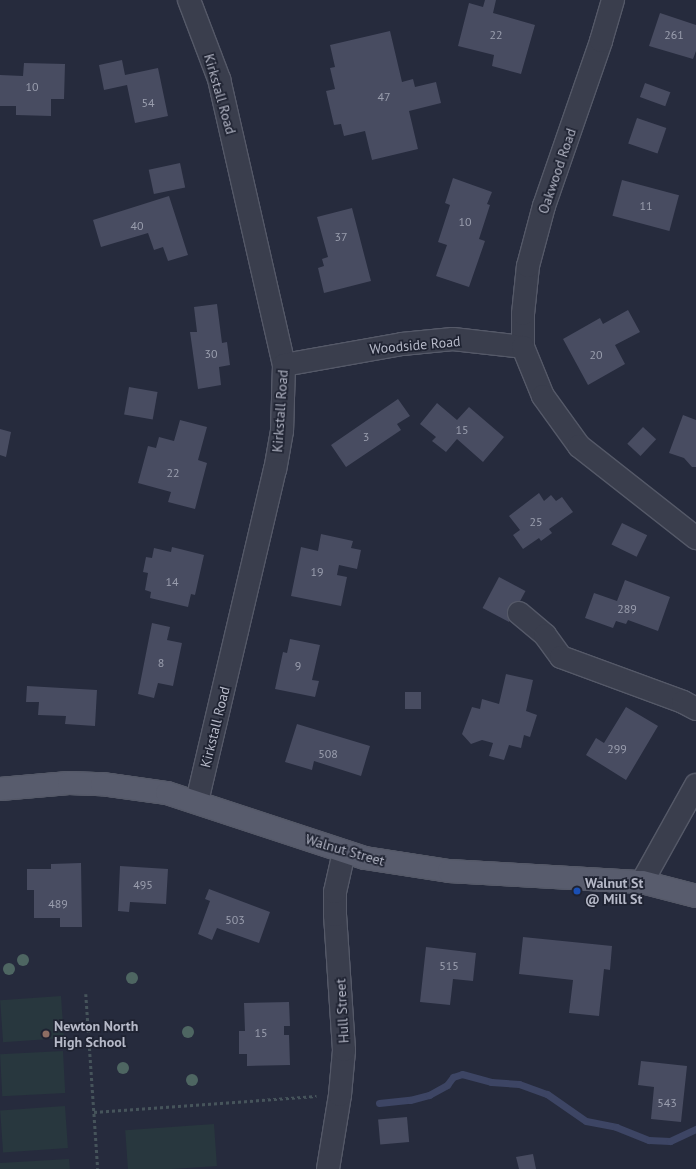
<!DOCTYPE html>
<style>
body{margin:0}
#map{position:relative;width:696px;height:1169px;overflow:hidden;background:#262b3d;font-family:"PT Sans",sans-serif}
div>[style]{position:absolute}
.green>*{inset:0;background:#28373e;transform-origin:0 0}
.stream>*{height:7px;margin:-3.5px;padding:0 3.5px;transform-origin:3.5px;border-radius:3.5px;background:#3d4564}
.building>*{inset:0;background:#484c61;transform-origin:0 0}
.path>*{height:2.5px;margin-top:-1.25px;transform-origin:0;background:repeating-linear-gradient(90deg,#46545b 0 3px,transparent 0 6px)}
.roads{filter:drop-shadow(1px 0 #555968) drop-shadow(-1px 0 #555968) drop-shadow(0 1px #555968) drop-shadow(0 -1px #555968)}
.minor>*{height:22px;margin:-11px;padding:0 11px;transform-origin:11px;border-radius:11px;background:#3a3e4d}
.major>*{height:22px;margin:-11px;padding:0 11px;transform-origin:11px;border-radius:11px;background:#585c6d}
.trees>*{width:12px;height:12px;margin:-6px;border-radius:50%;background:#4e6662}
.dots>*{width:11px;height:11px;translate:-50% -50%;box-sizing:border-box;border:2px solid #1f2332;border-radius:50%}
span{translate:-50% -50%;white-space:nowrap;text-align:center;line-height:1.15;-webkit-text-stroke:3.5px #1f2332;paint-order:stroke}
.number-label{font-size:12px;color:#9a9eae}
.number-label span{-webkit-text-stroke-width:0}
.street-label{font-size:14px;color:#b6b9c8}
.poi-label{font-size:14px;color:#b6b9c8;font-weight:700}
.left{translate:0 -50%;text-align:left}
</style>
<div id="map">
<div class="green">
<div style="left:61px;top:996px;width:42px;height:61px;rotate:86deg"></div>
<div style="left:63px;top:1051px;width:42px;height:63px;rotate:87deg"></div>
<div style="left:65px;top:1106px;width:42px;height:65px;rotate:86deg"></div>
<div style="left:214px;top:1124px;width:42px;height:89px;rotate:86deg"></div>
<div style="clip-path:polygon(69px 1159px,70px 1169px,0 1169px,0 1163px)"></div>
</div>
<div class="stream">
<div style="left:379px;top:1103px;width:31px;rotate:-6deg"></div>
<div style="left:410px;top:1100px;width:20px;rotate:-15deg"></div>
<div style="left:429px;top:1095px;width:21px;rotate:-29deg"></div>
<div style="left:447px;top:1085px;width:10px;rotate:-53deg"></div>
<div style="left:453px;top:1077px;width:9px;rotate:-18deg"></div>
<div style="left:462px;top:1074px;width:30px;rotate:15deg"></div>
<div style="left:491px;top:1082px;width:28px;rotate:4deg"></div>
<div style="left:519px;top:1084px;width:30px;rotate:20deg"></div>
<div style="left:547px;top:1094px;width:47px;rotate:34.7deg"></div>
<div style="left:586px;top:1121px;width:31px;rotate:11deg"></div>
<div style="left:616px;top:1127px;width:35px;rotate:22deg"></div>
<div style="left:649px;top:1140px;width:21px;rotate:3deg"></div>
<div style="left:670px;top:1141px;width:29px;rotate:-25deg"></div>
</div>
<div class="building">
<div style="clip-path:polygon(485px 0,496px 0,493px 13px,535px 25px,521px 74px,492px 66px,494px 55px,458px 46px,469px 3px,483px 7px)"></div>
<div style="clip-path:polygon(660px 13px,696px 25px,696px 51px,693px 59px,649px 46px)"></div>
<div style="clip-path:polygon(390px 31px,402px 82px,413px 79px,415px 87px,436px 82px,441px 103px,409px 111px,418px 149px,372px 160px,365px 131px,344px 136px,341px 124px,334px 125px,326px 91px,335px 89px,330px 68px,335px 67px,330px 45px)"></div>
<div style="clip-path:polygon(122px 60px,125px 75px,158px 68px,168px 116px,135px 123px,127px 85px,104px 90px,99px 65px)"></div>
<div style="clip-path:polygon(24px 63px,65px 64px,64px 99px,51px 99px,51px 116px,16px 115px,16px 106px,0 106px,0 75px,23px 76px)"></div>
<div style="left:645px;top:83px;width:27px;height:15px;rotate:20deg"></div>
<div style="left:637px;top:118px;width:31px;height:27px;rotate:19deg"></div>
<div style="left:180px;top:163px;width:25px;height:32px;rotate:78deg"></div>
<div style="clip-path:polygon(453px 178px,492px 192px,487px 204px,490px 205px,479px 239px,485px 241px,469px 287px,436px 276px,447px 245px,438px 242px,450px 205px,445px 203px)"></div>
<div style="left:622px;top:180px;width:59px;height:37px;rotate:15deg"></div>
<div style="clip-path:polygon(169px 196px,188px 255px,168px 261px,163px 247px,154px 250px,148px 233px,101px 247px,93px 220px)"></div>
<div style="clip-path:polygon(352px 208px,371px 281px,324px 293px,318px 268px,324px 266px,322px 259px,328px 257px,317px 217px)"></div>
<div style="clip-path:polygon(217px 304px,222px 343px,227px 342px,230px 365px,219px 367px,221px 385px,198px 389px,190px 332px,197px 332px,194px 307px)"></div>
<div style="clip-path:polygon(628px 310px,640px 332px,615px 345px,625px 364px,588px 385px,563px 339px,600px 318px,603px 324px)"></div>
<div style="left:129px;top:387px;width:29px;height:28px;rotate:10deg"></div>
<div style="clip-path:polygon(398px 399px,410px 416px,397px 424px,401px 430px,346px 467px,331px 445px)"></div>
<div style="clip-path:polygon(437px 403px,457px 420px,469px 407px,504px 437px,483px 462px,457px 439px,446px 452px,432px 441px,436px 437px,420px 424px)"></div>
<div style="clip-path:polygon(683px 415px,696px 420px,696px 467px,692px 467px,684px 458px,669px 453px)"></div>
<div style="clip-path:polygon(180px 420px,207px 427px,198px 460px,207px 463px,195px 509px,168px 502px,171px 492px,138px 483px,148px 446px,156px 448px,159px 437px,174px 441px)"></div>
<div style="left:643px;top:427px;width:18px;height:23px;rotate:43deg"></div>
<div style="clip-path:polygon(0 429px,11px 432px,6px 457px,0 455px)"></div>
<div style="clip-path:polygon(539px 493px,544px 501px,551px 495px,556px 501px,562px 497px,573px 512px,549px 529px,552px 533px,541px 541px,539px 538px,523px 549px,513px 535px,520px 530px,509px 516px)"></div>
<div style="left:622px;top:523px;width:28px;height:24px;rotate:26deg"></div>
<div style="clip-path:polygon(321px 534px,353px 541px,351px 548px,361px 550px,357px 569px,339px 565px,337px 575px,347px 577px,341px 606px,291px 596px,301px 547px,318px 551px)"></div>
<div style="clip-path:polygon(172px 547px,204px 555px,195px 595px,191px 594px,188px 607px,150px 598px,151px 592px,145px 590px,148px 573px,143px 572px,146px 557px,152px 558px,154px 548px,171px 552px)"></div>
<div style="left:499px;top:577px;width:30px;height:35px;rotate:28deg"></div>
<div style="clip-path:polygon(625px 580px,670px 597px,658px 631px,628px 620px,626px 624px,616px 621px,613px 628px,585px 618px,594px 593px,617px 601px)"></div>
<div style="clip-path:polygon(152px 623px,170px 627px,167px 640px,182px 643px,173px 686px,158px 683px,154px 698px,138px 694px)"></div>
<div style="clip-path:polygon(290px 639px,320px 645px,312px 680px,319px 681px,315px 697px,275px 689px,283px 652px,287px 653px)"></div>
<div style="clip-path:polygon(506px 674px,533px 680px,526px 711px,537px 715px,530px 737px,524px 735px,521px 748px,509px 745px,504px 760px,489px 756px,493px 743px,482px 740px,471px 744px,462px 734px,472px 707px,480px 709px,482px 699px,499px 704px)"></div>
<div style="clip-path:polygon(27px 686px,97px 690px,95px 726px,65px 724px,66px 716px,38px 715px,39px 702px,26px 702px)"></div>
<div style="left:421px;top:692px;width:17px;height:16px;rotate:90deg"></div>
<div style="clip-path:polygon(626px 707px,658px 726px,626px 780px,586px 755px,596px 738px,604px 743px)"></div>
<div style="clip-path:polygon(297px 724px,370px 746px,361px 776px,314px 761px,312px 770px,285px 762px)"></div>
<div style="clip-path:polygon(81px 863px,82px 927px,60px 927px,60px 918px,34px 918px,34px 890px,27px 890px,27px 869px,51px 869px,51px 864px)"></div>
<div style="clip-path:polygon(120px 866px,168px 869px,166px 904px,130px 902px,129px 912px,118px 911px)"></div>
<div style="clip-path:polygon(209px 889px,270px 912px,259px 943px,217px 928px,212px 940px,198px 934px,210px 901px,205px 899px)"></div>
<div style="clip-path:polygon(523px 937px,612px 946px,610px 970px,604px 969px,599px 1016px,569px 1013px,573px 980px,519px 974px)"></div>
<div style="clip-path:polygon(426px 947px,476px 953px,473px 981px,453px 979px,450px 1005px,420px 1002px)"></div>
<div style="clip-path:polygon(289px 1002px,290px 1026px,284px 1026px,284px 1035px,289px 1035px,290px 1065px,247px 1066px,247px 1054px,239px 1054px,239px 1031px,245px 1031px,244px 1003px)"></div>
<div style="clip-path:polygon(641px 1061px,687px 1066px,681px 1122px,651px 1119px,654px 1087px,638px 1085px)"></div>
<div style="left:407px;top:1117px;width:25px;height:29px;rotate:85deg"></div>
<div style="clip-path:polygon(533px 1154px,536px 1169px,519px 1169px,516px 1157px)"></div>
</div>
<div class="path">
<div style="left:86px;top:994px;width:175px;rotate:86.1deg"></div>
<div style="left:94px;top:1112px;width:223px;rotate:-4.1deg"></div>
</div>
<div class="roads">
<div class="minor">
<div style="left:189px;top:0;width:85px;rotate:69.2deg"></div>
<div style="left:219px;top:79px;width:293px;rotate:77.2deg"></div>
<div style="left:284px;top:365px;width:66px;rotate:91.7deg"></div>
<div style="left:282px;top:431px;width:39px;rotate:100deg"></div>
<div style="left:275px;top:469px;width:341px;rotate:103.2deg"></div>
<div style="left:523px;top:347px;width:33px;rotate:-90deg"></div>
<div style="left:523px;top:314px;width:48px;rotate:-84.1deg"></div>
<div style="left:528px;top:266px;width:62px;rotate:-75.1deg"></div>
<div style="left:544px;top:206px;width:175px;rotate:-70.9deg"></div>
<div style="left:601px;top:41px;width:43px;rotate:-73.7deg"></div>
<div style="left:284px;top:365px;width:120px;rotate:-10.1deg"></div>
<div style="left:402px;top:344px;width:51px;rotate:-5.6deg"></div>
<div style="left:453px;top:339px;width:70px;rotate:6.5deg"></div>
<div style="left:523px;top:347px;width:53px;rotate:67.8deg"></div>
<div style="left:543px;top:396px;width:62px;rotate:54.2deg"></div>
<div style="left:579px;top:446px;width:149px;rotate:38.2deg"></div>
<div style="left:519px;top:613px;width:34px;rotate:40deg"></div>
<div style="left:545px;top:635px;width:27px;rotate:54deg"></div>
<div style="left:561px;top:657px;width:130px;rotate:20.2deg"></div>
<div style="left:683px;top:702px;width:15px;rotate:28deg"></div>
<div style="left:642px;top:882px;width:111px;rotate:-60.9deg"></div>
<div style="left:328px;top:1169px;width:75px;rotate:-80.8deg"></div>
<div style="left:340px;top:1095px;width:45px;rotate:-84.9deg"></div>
<div style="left:344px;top:1050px;width:135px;rotate:-93.8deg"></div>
<div style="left:335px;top:915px;width:23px;rotate:-90deg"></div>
<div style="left:335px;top:892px;width:41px;rotate:-77.3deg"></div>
</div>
<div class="major">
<div style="left:0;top:789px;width:69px;rotate:-5deg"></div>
<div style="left:69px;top:783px;width:33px;rotate:2deg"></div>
<div style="left:102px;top:784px;width:66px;rotate:7.9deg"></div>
<div style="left:167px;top:793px;width:208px;rotate:18.2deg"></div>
<div style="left:365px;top:858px;width:85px;rotate:8.8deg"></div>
<div style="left:449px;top:871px;width:193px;rotate:3.3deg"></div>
<div style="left:642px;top:882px;width:56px;rotate:14.5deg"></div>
</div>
</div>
<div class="trees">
<div style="left:23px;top:960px"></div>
<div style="left:9px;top:969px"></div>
<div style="left:132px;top:978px"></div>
<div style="left:188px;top:1032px"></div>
<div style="left:123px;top:1068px"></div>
<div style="left:192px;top:1080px"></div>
</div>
<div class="dots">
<div style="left:577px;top:891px;background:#1a4fb4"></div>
<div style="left:46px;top:1034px;background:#8d6e63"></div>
</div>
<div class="number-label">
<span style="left:496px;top:35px">22</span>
<span style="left:674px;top:35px">261</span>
<span style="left:32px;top:87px">10</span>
<span style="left:384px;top:97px">47</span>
<span style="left:148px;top:103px">54</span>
<span style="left:646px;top:206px">11</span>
<span style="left:465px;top:222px">10</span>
<span style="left:137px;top:226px">40</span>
<span style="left:341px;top:237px">37</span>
<span style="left:211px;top:354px">30</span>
<span style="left:596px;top:355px">20</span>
<span style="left:462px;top:430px">15</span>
<span style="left:366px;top:437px">3</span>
<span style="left:173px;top:473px">22</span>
<span style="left:536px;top:522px">25</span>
<span style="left:317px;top:572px">19</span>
<span style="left:172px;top:582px">14</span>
<span style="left:627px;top:609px">289</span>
<span style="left:161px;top:663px">8</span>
<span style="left:298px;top:666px">9</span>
<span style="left:617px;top:749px">299</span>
<span style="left:328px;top:754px">508</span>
<span style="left:143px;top:885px">495</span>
<span style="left:58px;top:904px">489</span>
<span style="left:235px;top:920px">503</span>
<span style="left:449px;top:966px">515</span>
<span style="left:261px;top:1033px">15</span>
<span style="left:667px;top:1103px">543</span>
</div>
<div class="street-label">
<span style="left:220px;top:94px;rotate:74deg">Kirkstall Road</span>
<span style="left:557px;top:171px;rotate:-71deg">Oakwood Road</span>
<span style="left:415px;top:345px;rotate:-5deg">Woodside Road</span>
<span style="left:280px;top:411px;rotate:-86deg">Kirkstall Road</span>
<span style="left:215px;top:727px;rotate:-76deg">Kirkstall Road</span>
<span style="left:345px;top:850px;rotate:16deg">Walnut Street</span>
<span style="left:342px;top:1011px;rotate:-93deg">Hull Street</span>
</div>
<div class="poi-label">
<span class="left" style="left:585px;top:891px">Walnut St<br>@ Mill St</span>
<span class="left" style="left:54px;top:1034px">Newton North<br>High School</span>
</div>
</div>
